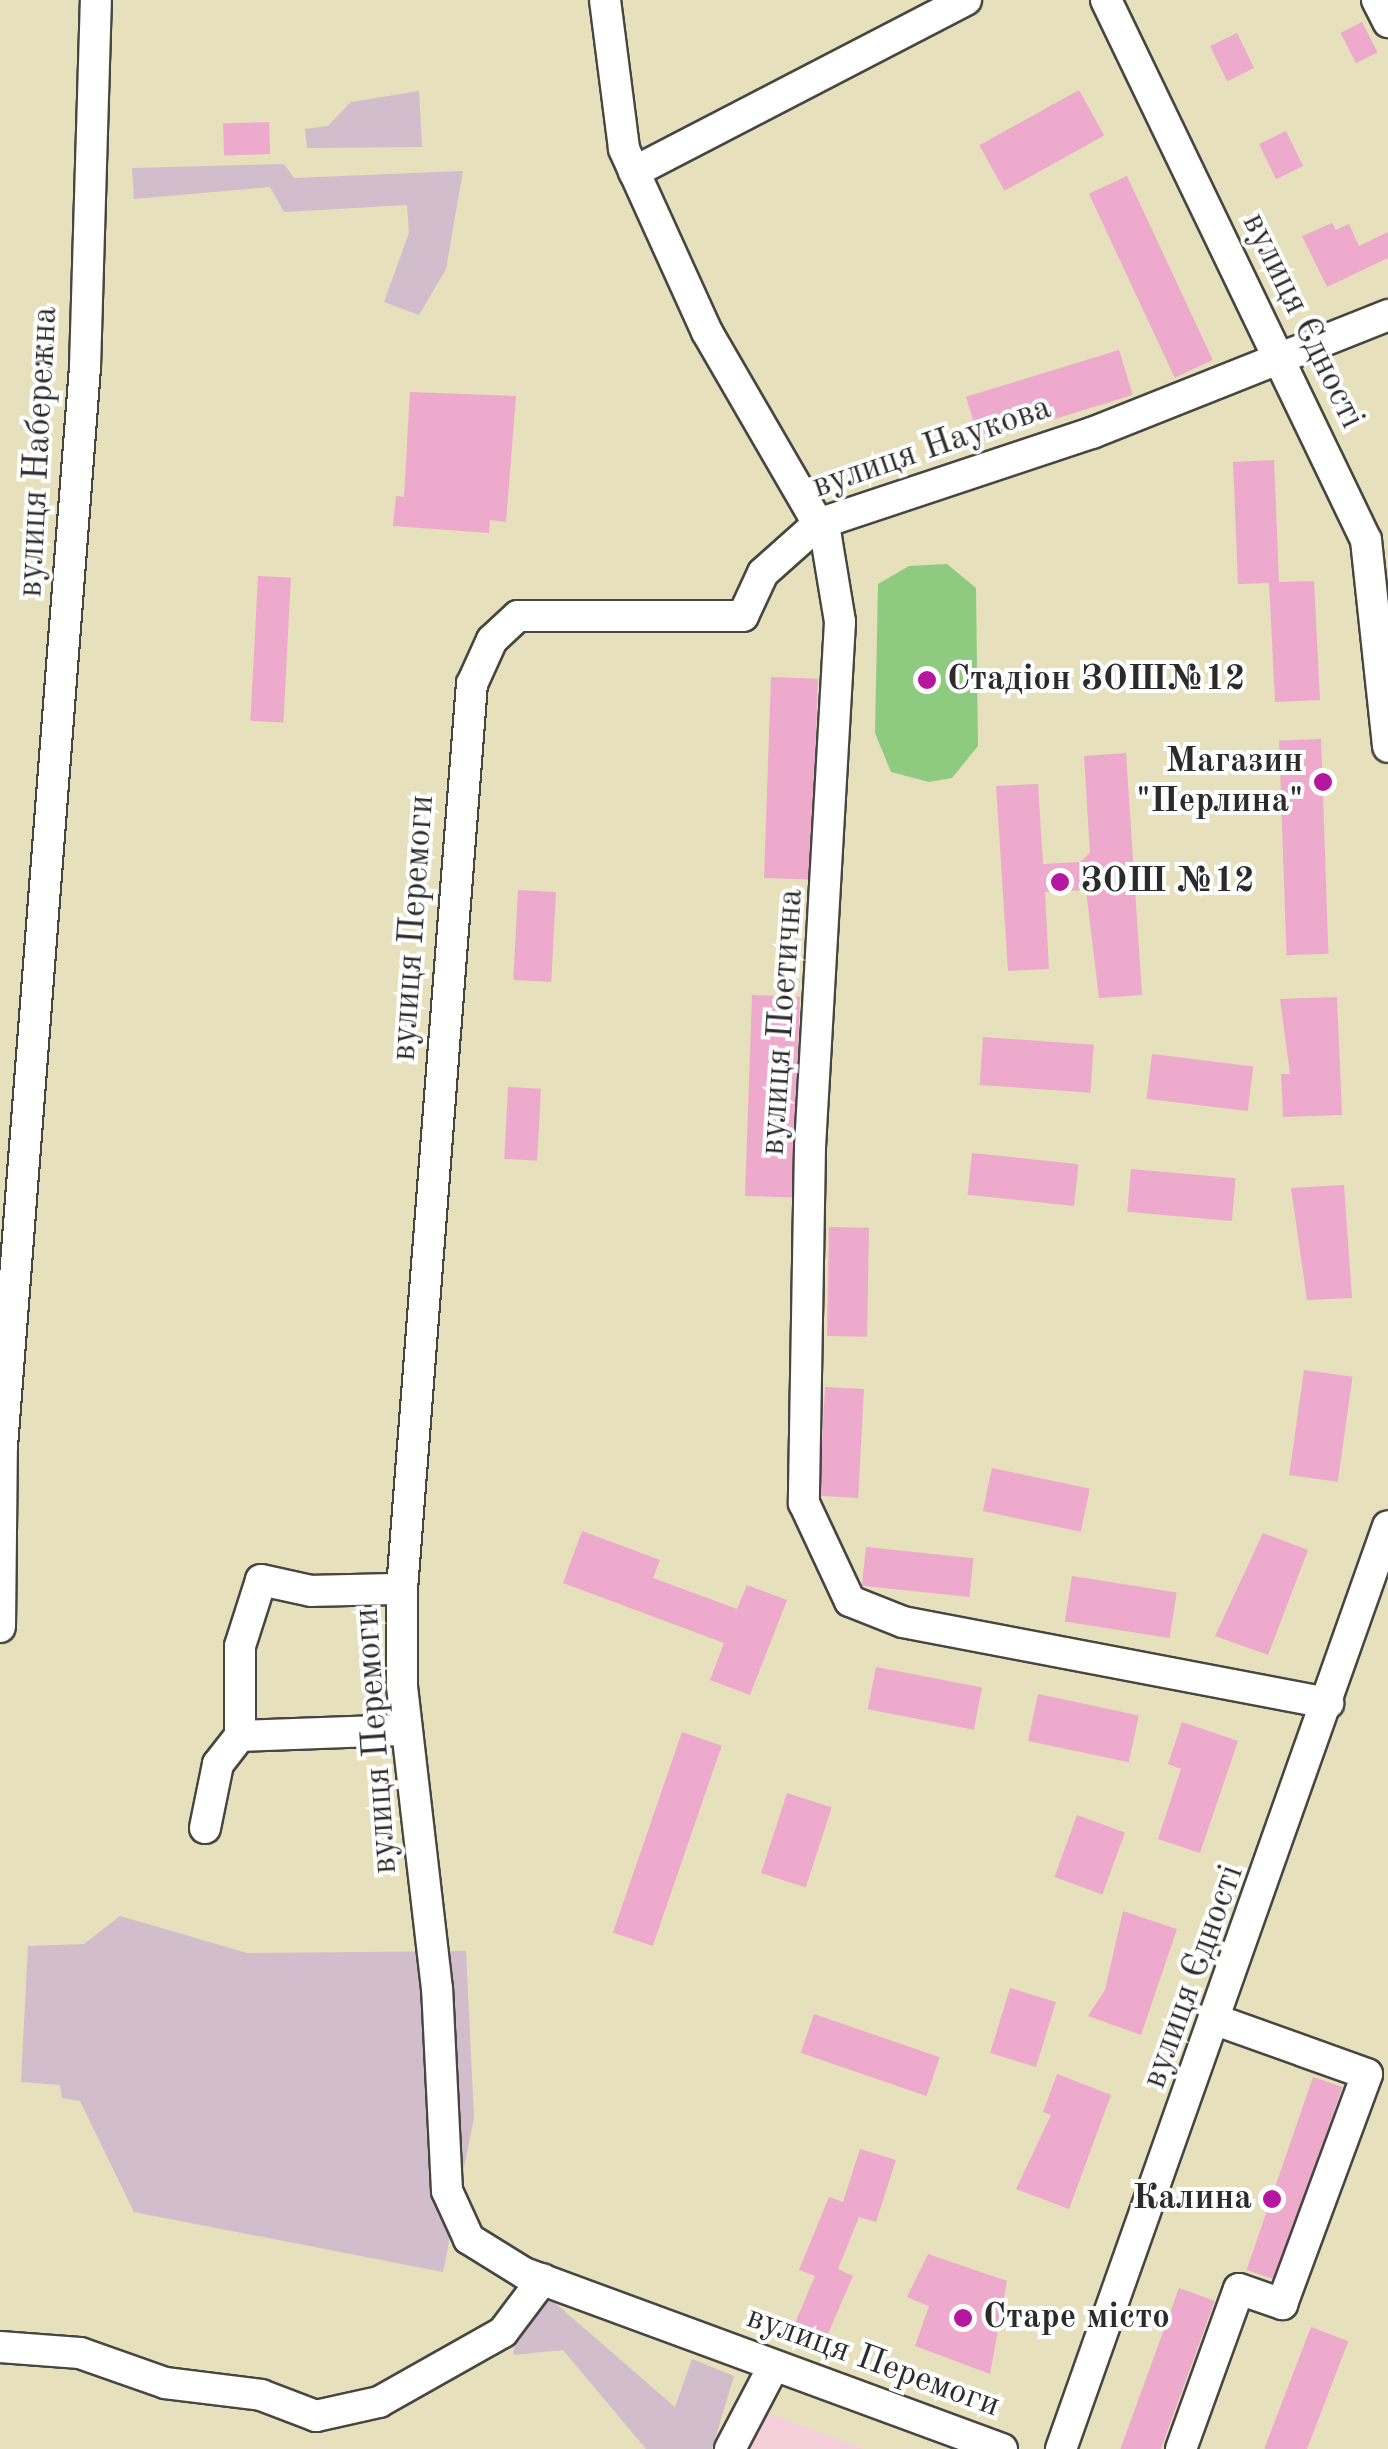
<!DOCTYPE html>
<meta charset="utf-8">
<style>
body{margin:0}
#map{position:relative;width:1388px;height:2449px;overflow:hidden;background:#e6e0bc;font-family:"Old Standard TT",serif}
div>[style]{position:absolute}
.built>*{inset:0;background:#f5cfda}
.industrial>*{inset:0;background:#d1bdcb}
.green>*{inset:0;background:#8ecb81}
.building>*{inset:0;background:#edaacd;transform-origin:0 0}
.roads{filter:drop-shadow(2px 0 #474641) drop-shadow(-2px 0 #474641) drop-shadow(0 2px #474641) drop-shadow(0 -2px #474641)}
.minor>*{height:30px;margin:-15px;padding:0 15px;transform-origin:15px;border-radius:15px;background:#fff}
.dots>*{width:28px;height:28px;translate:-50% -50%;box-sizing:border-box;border:5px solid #fff;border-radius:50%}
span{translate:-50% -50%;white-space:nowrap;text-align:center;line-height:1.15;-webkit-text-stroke:8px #fff;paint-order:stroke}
.street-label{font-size:35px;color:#2b2b2b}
.poi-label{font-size:35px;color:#2b2b2b;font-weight:700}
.left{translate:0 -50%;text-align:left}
.right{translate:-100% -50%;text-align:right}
</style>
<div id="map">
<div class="built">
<div style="clip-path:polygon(760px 2410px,863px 2449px,740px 2449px)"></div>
</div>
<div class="industrial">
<div style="clip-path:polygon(419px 91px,422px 147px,307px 148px,305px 129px,328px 126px,351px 102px)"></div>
<div style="clip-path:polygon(284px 164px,294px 178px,463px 171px,446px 269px,419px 315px,384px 302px,409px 233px,407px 205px,284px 212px,270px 187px,134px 199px,132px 168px)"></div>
<div style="clip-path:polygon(120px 1916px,247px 1953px,466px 1951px,474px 2118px,443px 2272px,134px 2212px,80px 2101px,62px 2098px,60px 2085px,21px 2082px,28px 1946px,84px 1944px)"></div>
<div style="clip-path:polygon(523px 2292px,548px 2297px,675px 2407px,692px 2359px,734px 2376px,712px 2449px,646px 2449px,563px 2350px,513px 2355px)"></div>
</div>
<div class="green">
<div style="clip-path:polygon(909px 566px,947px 564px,976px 588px,978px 746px,952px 778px,929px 782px,891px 772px,875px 733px,878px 584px)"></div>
</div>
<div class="building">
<div style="left:1362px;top:22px;width:34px;height:24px;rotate:63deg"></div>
<div style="left:1237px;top:33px;width:39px;height:30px;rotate:64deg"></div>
<div style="left:1079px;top:90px;width:52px;height:114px;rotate:61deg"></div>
<div style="left:269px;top:122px;width:32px;height:46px;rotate:88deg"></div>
<div style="left:1286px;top:131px;width:39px;height:30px;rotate:64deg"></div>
<div style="left:1127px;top:176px;width:203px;height:42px;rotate:65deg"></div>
<div style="clip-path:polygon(1332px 223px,1336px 230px,1349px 224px,1359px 246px,1388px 232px,1388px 258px,1327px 287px,1302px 236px)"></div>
<div style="left:1119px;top:350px;width:47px;height:160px;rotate:73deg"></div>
<div style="clip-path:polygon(410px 392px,516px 396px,506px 522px,490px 520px,489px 533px,393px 526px,396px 496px,404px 497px)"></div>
<div style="clip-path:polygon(1274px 460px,1279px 582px,1314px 581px,1320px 700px,1275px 702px,1269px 583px,1238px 584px,1233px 462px)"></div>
<div style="left:258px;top:576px;width:33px;height:145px;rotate:3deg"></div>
<div style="left:771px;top:677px;width:47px;height:201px;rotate:2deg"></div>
<div style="left:1321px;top:739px;width:215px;height:42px;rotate:88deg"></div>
<div style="clip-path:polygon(1126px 753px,1142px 995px,1099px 998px,1086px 890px,1045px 892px,1049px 969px,1008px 971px,996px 786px,1038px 784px,1043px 864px,1080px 862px,1090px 853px,1084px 756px)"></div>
<div style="left:518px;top:890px;width:38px;height:90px;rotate:3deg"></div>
<div style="left:752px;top:995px;width:48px;height:201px;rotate:2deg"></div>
<div style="clip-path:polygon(1337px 997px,1342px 1115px,1283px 1117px,1281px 1074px,1290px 1074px,1280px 999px)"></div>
<div style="left:983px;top:1037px;width:111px;height:48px;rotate:4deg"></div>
<div style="left:1152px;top:1054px;width:102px;height:45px;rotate:7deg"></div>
<div style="left:508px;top:1087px;width:33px;height:72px;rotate:3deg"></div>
<div style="left:972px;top:1153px;width:107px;height:42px;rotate:6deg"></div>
<div style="left:1131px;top:1169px;width:105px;height:43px;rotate:5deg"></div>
<div style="clip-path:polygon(1344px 1185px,1352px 1298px,1307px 1300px,1291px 1188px)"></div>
<div style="left:829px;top:1227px;width:40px;height:109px;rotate:1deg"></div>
<div style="left:1304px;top:1370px;width:49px;height:106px;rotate:8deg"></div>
<div style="left:825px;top:1387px;width:39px;height:109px;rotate:3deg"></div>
<div style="left:992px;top:1468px;width:100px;height:44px;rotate:12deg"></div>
<div style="clip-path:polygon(582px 1531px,660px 1560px,653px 1578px,737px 1609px,747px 1585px,787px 1600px,750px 1695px,710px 1680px,724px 1643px,563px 1583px)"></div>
<div style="clip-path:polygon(1263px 1533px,1308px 1550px,1268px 1655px,1215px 1636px)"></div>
<div style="left:866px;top:1547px;width:108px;height:39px;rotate:6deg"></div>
<div style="left:1072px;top:1576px;width:106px;height:46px;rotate:9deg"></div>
<div style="left:876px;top:1667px;width:108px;height:43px;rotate:11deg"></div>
<div style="left:1038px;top:1694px;width:103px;height:48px;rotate:12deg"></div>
<div style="clip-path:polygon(1182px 1722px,1238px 1741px,1200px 1853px,1158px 1839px,1181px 1769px,1168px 1764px)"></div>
<div style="left:682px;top:1732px;width:42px;height:212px;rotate:19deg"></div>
<div style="left:787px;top:1793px;width:47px;height:84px;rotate:18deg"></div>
<div style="left:1077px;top:1815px;width:51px;height:66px;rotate:20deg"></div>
<div style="clip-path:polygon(1123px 1911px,1177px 1929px,1141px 2035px,1088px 2016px,1105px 1990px)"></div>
<div style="left:1010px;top:1988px;width:48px;height:68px;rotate:17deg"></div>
<div style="left:814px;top:2014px;width:133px;height:41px;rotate:19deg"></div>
<div style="clip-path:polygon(1057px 2074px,1111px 2095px,1069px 2209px,1016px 2189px,1051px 2115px,1043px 2112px)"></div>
<div style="left:1313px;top:2077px;width:31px;height:204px;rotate:19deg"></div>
<div style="clip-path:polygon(860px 2149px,896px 2160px,876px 2222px,859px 2217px,838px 2269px,853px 2276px,827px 2336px,795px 2323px,815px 2276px,799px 2270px,829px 2197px,843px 2202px)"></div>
<div style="clip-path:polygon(928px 2254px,1007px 2281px,990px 2374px,915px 2346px,929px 2306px,907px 2297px)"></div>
<div style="left:1179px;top:2288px;width:38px;height:171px;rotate:20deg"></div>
<div style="left:1311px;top:2327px;width:40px;height:130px;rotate:21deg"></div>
</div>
<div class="roads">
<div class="minor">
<div style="left:605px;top:0;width:150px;rotate:82.7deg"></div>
<div style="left:624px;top:149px;width:201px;rotate:65.6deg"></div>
<div style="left:707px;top:332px;width:237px;rotate:59.9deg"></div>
<div style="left:826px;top:537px;width:86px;rotate:80.6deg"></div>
<div style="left:840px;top:622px;width:526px;rotate:93.27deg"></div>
<div style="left:810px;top:1147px;width:356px;rotate:91deg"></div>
<div style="left:804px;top:1503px;width:108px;rotate:64.9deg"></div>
<div style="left:850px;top:1601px;width:57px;rotate:21.6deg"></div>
<div style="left:903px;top:1622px;width:433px;rotate:10.8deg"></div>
<div style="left:1106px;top:0;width:599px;rotate:64.29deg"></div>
<div style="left:1366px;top:540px;width:208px;rotate:83.9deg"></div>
<div style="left:1377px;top:0;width:25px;rotate:63deg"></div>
<div style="left:634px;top:172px;width:374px;rotate:-27.4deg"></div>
<div style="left:0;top:1627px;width:181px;rotate:-89.4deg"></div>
<div style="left:2px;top:1446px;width:1082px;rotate:-85.6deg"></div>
<div style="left:85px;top:367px;width:367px;rotate:-88.3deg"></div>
<div style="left:240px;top:1736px;width:166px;rotate:-2.1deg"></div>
<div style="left:205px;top:1828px;width:65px;rotate:-78.5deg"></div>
<div style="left:218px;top:1764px;width:36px;rotate:-52deg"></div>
<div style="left:240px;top:1736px;width:90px;rotate:-90deg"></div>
<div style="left:240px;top:1646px;width:69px;rotate:-72.3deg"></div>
<div style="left:261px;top:1580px;width:51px;rotate:12.4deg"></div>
<div style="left:311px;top:1591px;width:91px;rotate:-1.3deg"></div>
<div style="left:0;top:2347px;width:80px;rotate:4.3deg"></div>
<div style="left:80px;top:2353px;width:90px;rotate:19.4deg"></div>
<div style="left:165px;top:2383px;width:97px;rotate:7.1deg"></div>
<div style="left:261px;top:2395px;width:59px;rotate:20.9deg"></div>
<div style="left:316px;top:2416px;width:65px;rotate:-12.5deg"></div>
<div style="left:379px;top:2402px;width:142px;rotate:-29.4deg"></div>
<div style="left:503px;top:2332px;width:66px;rotate:-53deg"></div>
<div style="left:730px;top:2449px;width:93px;rotate:-62.3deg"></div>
<div style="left:1002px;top:2449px;width:509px;rotate:-159.79deg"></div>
<div style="left:524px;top:2273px;width:65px;rotate:-148.3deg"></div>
<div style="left:469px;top:2239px;width:53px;rotate:-114.6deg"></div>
<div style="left:447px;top:2191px;width:202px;rotate:-92.8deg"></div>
<div style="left:437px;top:1989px;width:306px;rotate:-96.6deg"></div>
<div style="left:402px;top:1685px;width:96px;rotate:-90deg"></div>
<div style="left:402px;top:1589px;width:908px;rotate:-85.58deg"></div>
<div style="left:472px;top:684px;width:48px;rotate:-65.6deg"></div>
<div style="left:492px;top:640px;width:35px;rotate:-43deg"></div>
<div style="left:518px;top:616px;width:225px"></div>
<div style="left:743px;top:616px;width:47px;rotate:-65.1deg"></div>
<div style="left:763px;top:573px;width:74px;rotate:-41.7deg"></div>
<div style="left:818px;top:524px;width:289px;rotate:-18.4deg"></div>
<div style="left:1092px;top:433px;width:319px;rotate:-21.7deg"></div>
<div style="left:1061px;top:2449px;width:979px;rotate:-70.49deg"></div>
<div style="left:1181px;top:2449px;width:170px;rotate:-70.1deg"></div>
<div style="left:1239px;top:2289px;width:46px;rotate:19.2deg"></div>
<div style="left:1282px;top:2304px;width:245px;rotate:-69.7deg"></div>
<div style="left:1367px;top:2074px;width:157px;rotate:-160.3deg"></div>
</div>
</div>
<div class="dots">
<div style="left:927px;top:680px;background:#b5179e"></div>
<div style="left:1323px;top:782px;background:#b5179e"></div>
<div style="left:1060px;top:882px;background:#b5179e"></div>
<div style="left:1272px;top:2199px;background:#b5179e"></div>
<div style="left:963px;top:2318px;background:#b5179e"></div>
</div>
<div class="street-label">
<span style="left:1302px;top:321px;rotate:64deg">вулиця Єдності</span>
<span style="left:932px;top:448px;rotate:-19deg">вулиця Наукова</span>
<span style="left:39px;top:452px;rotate:-87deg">вулиця Набережна</span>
<span style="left:414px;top:928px;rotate:-86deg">вулиця Перемоги</span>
<span style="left:783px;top:1022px;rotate:-86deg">вулиця Поетична</span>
<span style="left:377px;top:1741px;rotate:-94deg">вулиця Перемоги</span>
<span style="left:1194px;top:1977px;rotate:-70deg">вулиця Єдності</span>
<span style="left:873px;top:2362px;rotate:20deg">вулиця Перемоги</span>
</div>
<div class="poi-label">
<span class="left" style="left:947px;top:680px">Стадіон ЗОШ№12</span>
<span class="right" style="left:1303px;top:782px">Магазин<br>"Перлина"</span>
<span class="left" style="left:1080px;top:882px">ЗОШ №12</span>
<span class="right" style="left:1252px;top:2199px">Калина</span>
<span class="left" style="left:983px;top:2318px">Старе місто</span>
</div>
</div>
